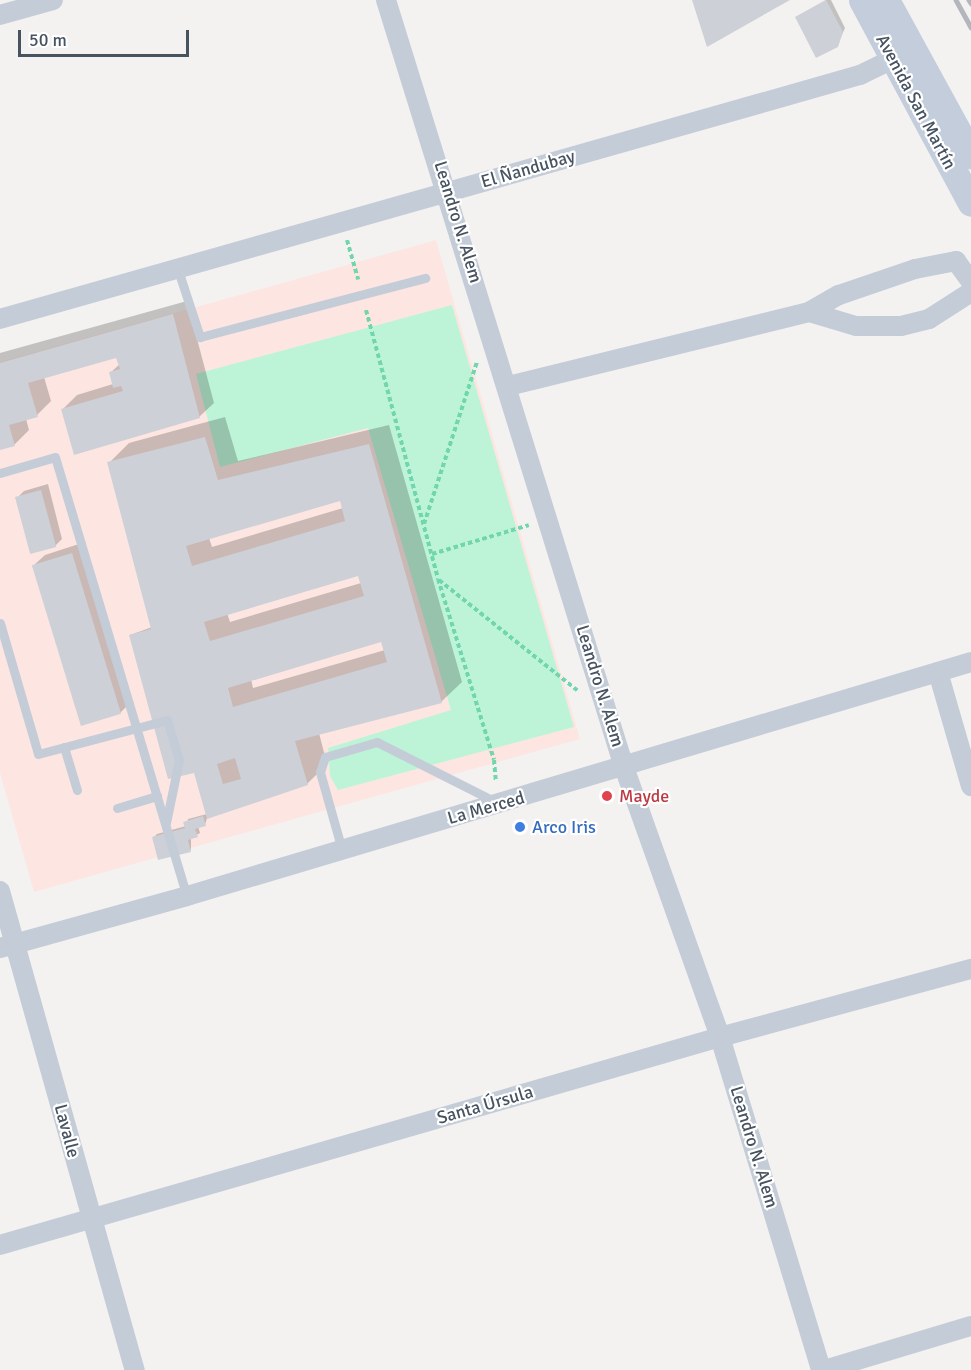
<!DOCTYPE html>
<meta charset="utf-8">
<style>
body{margin:0}
#map{position:relative;width:971px;height:1370px;overflow:hidden;background:#f4f2f1;font-family:Signika,sans-serif}
div>[style]{position:absolute}
.medical>*{inset:0;background:#fde6e2}
.green>*{inset:0;background:#bdf4d7}
.shadow>*{inset:0;background:#0003}
.building>*{inset:0;background:#cdd0d7;transform-origin:0 0}
.path>*{height:4px;margin-top:-2px;transform-origin:0;background:repeating-linear-gradient(90deg,#72d6ac 0 4.5px,transparent 0 7.5px)}
.lane>*{height:9px;margin:-4.5px;padding:0 4.5px;transform-origin:4.5px;border-radius:4.5px;background:#c4ccd7}
.street>*{height:20px;margin:-10px;padding:0 10px;transform-origin:10px;border-radius:10px;background:#c4ccd7}
.secondary>*{height:27px;margin:-13.5px;padding:0 13.5px;transform-origin:13.5px;border-radius:13.5px;background:#c3cddc}
.rail>*{height:4.5px;margin:-2.25px;padding:0 2.25px;transform-origin:2.25px;border-radius:2.25px;background:#b3b6bc}
.dots>*{width:16px;height:16px;translate:-50% -50%;box-sizing:border-box;border:3px solid #fff;border-radius:50%}
span{translate:-50% -50%;white-space:nowrap;text-align:center;line-height:1.15;-webkit-text-stroke:4.5px #fff;paint-order:stroke}
.street-label{font-size:18px;color:#475361}
.health-label{font-size:18px;color:#be3a42}
.left{translate:0 -50%;text-align:left}
.shop-label{font-size:18px;color:#366cbe}
.scale{position:absolute;left:18px;top:30px;width:171px;height:27px;box-sizing:border-box;border:3px solid #475361;border-top:0;padding-left:8px;font-size:18px;line-height:21px;white-space:nowrap;color:#475361;-webkit-text-stroke:4px #fff;paint-order:stroke}
</style>
<div id="map">
<div class="medical">
<div style="clip-path:polygon(436px 240px,580px 739px,34px 892px,0 773px,0 362px)"></div>
</div>
<div class="green">
<div style="clip-path:polygon(452px 305px,574px 727px,338px 790px,330px 776px,328px 748px,451px 710px,368px 428px,220px 467px,196px 374px)"></div>
</div>
<div class="shadow">
<div style="clip-path:polygon(826px 0,831px 0,845px 28px,837px 46px,796px 17px)"></div>
<div style="clip-path:polygon(187px 301px,214px 403px,199px 417px,63px 409px,77px 395px,113px 384px,110px 373px,120px 364px,117px 356px,44px 377px,51px 401px,37px 415px,26px 419px,29px 430px,15px 444px,0 449px,0 353px)"></div>
<div style="clip-path:polygon(evenodd,225px 417px,238px 461px,389px 425px,462px 682px,441px 702px,319px 733px,327px 764px,307px 784px,207px 818px,205px 825px,198px 826px,200px 833px,191px 838px,191px 850px,160px 858px,154px 837px,157px 834px,186px 826px,188px 819px,207px 814px,195px 772px,130px 635px,155px 626px,109px 463px,129px 443px,225px 417px,341px 499px,343px 508px,212px 547px,209px 538px,341px 499px,225px 417px,359px 574px,361px 583px,230px 622px,227px 613px,359px 574px,225px 417px,382px 640px,385px 650px,253px 688px,251px 679px,382px 640px)"></div>
<div style="clip-path:polygon(48px 484px,62px 539px,55px 546px,17px 498px,24px 491px)"></div>
<div style="clip-path:polygon(82px 543px,131px 702px,120px 713px,34px 565px,45px 555px)"></div>
</div>
<div class="building">
<div style="clip-path:polygon(692px 0,790px 0,707px 47px)"></div>
<div style="clip-path:polygon(826px 0,843px 32px,838px 47px,816px 58px,795px 17px)"></div>
<div style="clip-path:polygon(173px 314px,200px 418px,74px 455px,61px 409px,123px 391px,121px 386px,113px 388px,109px 372px,120px 369px,116px 358px,28px 383px,38px 417px,9px 425px,15px 446px,0 450px,0 363px)"></div>
<div style="clip-path:polygon(evenodd,205px 437px,218px 480px,369px 444px,442px 703px,295px 741px,308px 785px,207px 819px,194px 773px,168px 779px,129px 635px,151px 629px,107px 462px,205px 437px,340px 501px,345px 521px,192px 566px,186px 546px,340px 501px,205px 437px,358px 576px,364px 596px,210px 641px,204px 622px,358px 576px,205px 437px,381px 642px,387px 662px,233px 707px,228px 688px,381px 642px,205px 437px,235px 758px,241px 779px,223px 784px,217px 764px,235px 758px)"></div>
<div style="left:41px;top:490px;width:59px;height:27px;rotate:75deg"></div>
<div style="left:72px;top:553px;width:168px;height:42px;rotate:73deg"></div>
<div style="clip-path:polygon(203px 816px,206px 826px,195px 829px,198px 837px,188px 840px,191px 852px,158px 860px,152px 837px,185px 828px,183px 822px)"></div>
</div>
<div class="path">
<div style="left:347px;top:240px;width:41px;rotate:74.2deg"></div>
<div style="left:366px;top:310px;width:278px;rotate:75deg"></div>
<div style="left:438px;top:579px;width:189px;rotate:72.8deg"></div>
<div style="left:494px;top:760px;width:22px;rotate:85deg"></div>
<div style="left:424px;top:524px;width:170px;rotate:-71.9deg"></div>
<div style="left:432px;top:554px;width:101px;rotate:-16.6deg"></div>
<div style="left:439px;top:580px;width:178px;rotate:38.6deg"></div>
</div>
<div class="lane">
<div style="left:177px;top:267px;width:74px;rotate:71.8deg"></div>
<div style="left:200px;top:337px;width:233px;rotate:-14.7deg"></div>
<div style="left:0;top:473px;width:57px;rotate:-16.2deg"></div>
<div style="left:55px;top:457px;width:458px;rotate:73.3deg"></div>
<div style="left:0;top:623px;width:136px;rotate:73.8deg"></div>
<div style="left:38px;top:754px;width:133px;rotate:-14.8deg"></div>
<div style="left:167px;top:720px;width:42px;rotate:73.3deg"></div>
<div style="left:179px;top:760px;width:64px;rotate:101.7deg"></div>
<div style="left:64px;top:747px;width:45px;rotate:73.2deg"></div>
<div style="left:117px;top:808px;width:42px;rotate:-16.7deg"></div>
<div style="left:342px;top:850px;width:81px;rotate:-105.8deg"></div>
<div style="left:320px;top:772px;width:16px;rotate:-72deg"></div>
<div style="left:325px;top:757px;width:54px;rotate:-16.1deg"></div>
<div style="left:377px;top:742px;width:131px;rotate:26.8deg"></div>
</div>
<div class="street">
<div style="left:386px;top:0;width:803px;rotate:72.76deg"></div>
<div style="left:624px;top:767px;width:287px;rotate:70.4deg"></div>
<div style="left:720px;top:1037px;width:348px;rotate:73.1deg"></div>
<div style="left:0;top:15px;width:55px;rotate:-15.8deg"></div>
<div style="left:809px;top:312px;width:49px;rotate:16.6deg"></div>
<div style="left:856px;top:326px;width:45px"></div>
<div style="left:901px;top:326px;width:29px;rotate:-14deg"></div>
<div style="left:929px;top:319px;width:50px;rotate:-32.7deg"></div>
<div style="left:0;top:319px;width:894px;rotate:-15.84deg"></div>
<div style="left:860px;top:75px;width:48px;rotate:-26deg"></div>
<div style="left:508px;top:386px;width:310px;rotate:-13.8deg"></div>
<div style="left:809px;top:312px;width:34px;rotate:-30deg"></div>
<div style="left:839px;top:295px;width:80px;rotate:-18.9deg"></div>
<div style="left:915px;top:269px;width:42px;rotate:-11deg"></div>
<div style="left:956px;top:261px;width:26px;rotate:54deg"></div>
<div style="left:938px;top:672px;width:119px;rotate:73.9deg"></div>
<div style="left:0;top:891px;width:498px;rotate:74.3deg"></div>
<div style="left:0;top:948px;width:194px;rotate:-15.5deg"></div>
<div style="left:187px;top:896px;width:818px;rotate:-16.62deg"></div>
<div style="left:0;top:1245px;width:749px;rotate:-16.11deg"></div>
<div style="left:720px;top:1037px;width:260px;rotate:-15.2deg"></div>
<div style="left:824px;top:1370px;width:153px;rotate:-16.7deg"></div>
</div>
<div class="secondary">
<div style="left:862px;top:0;width:230px;rotate:61.8deg"></div>
<div style="left:886px;top:0;width:177px;rotate:61.3deg"></div>
</div>
<div class="rail">
<div style="left:956px;top:0;width:31px;rotate:61deg"></div>
<div style="left:969px;top:0;width:4px;rotate:56deg"></div>
</div>
<div class="dots">
<div style="left:607px;top:796px;background:#e0444e"></div>
<div style="left:520px;top:827px;background:#3f7fe0"></div>
</div>
<div class="street-label">
<span style="left:916px;top:102px;rotate:62deg">Avenida San Martín</span>
<span style="left:528px;top:169px;rotate:-16deg">El Ñandubay</span>
<span style="left:458px;top:222px;rotate:73deg">Leandro N. Alem</span>
<span style="left:600px;top:686px;rotate:73deg">Leandro N. Alem</span>
<span style="left:486px;top:808px;rotate:-16deg">La Merced</span>
<span style="left:485px;top:1105px;rotate:-16deg">Santa Úrsula</span>
<span style="left:67px;top:1131px;rotate:75deg">Lavalle</span>
<span style="left:754px;top:1147px;rotate:73deg">Leandro N. Alem</span>
</div>
<div class="health-label">
<span class="left" style="left:619px;top:796px">Mayde</span>
</div>
<div class="shop-label">
<span class="left" style="left:532px;top:827px">Arco Iris</span>
</div>
<div class="scale">50 m</div>
</div>
